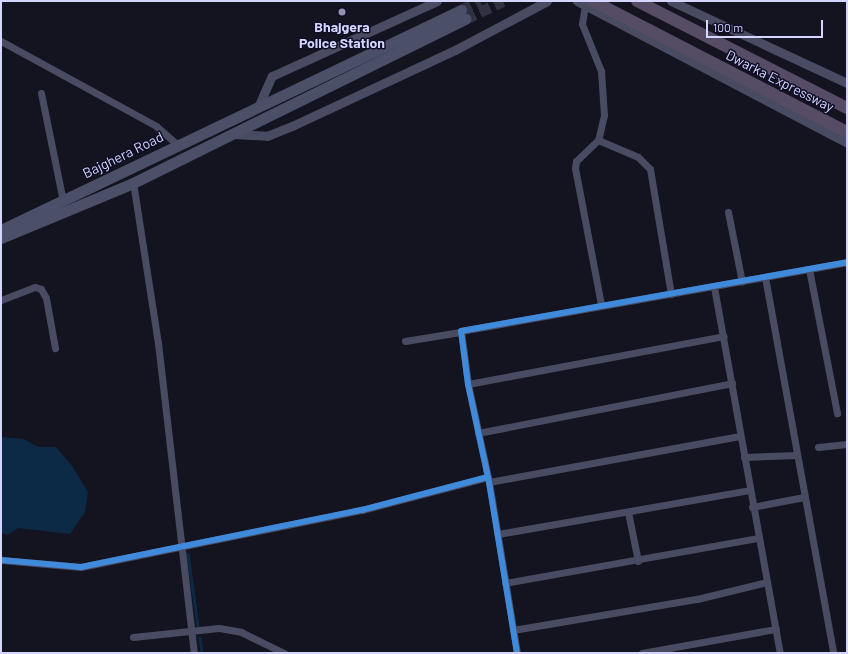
<!DOCTYPE html>
<style>
body{margin:0}
#map{position:relative;width:848px;height:654px;overflow:hidden;background:#141420;font-family:Barlow,sans-serif}
div>[style]{position:absolute}
.water>*{inset:0;background:#0c2a45}
.stream>*{height:2.5px;margin:-1.25px;padding:0 1.25px;transform-origin:1.25px;border-radius:1.25px;background:#0c2a45}
.secondary-tunnel>*{height:11px;margin-top:-5.5px;transform-origin:0;background:repeating-linear-gradient(90deg,#313141 0 11px,transparent 0 16.5px)}
.minor>*{height:7px;margin:-3.5px;padding:0 3.5px;transform-origin:3.5px;border-radius:3.5px;background:#484b61}
.tertiary>*{height:9px;margin:-4.5px;padding:0 4.5px;transform-origin:4.5px;border-radius:4.5px;background:#484b61}
.secondary>*{height:11px;margin:-5.5px;padding:0 5.5px;transform-origin:5.5px;border-radius:5.5px;background:#4b4f67}
.trunk>*{height:12px;margin:-6px;padding:0 6px;transform-origin:6px;border-radius:6px;background:#574c66}
.cycleway>*{height:6px;margin:-3px;padding:0 3px;transform-origin:3px;border-radius:3px;background:#408adc}
.dots>*{width:11px;height:11px;translate:-50% -50%;box-sizing:border-box;border:2px solid #0f0e26;border-radius:50%}
span{translate:-50% -50%;white-space:nowrap;text-align:center;line-height:1.15;-webkit-text-stroke:3px #0f0e26;paint-order:stroke}
.poi-label{font-size:14px;color:#d4d6ff;font-weight:700}
.street-label{font-size:14px;color:#d4d6ff}
.frame{position:absolute;inset:0;border:2px solid #d4d6ff;pointer-events:none}
.scale{position:absolute;left:706px;top:20px;width:117px;height:18px;box-sizing:border-box;border:2px solid #d4d6ff;border-top:0;padding-left:5px;font-size:12px;line-height:14px;white-space:nowrap;color:#d4d6ff;-webkit-text-stroke:3px #0f0e26;paint-order:stroke}
</style>
<div id="map">
<div class="water">
<div style="clip-path:polygon(1px 437px,24px 439px,38px 447px,56px 447px,72px 466px,88px 492px,85px 512px,70px 534px,18px 528px,7px 535px,1px 533px)"></div>
</div>
<div class="stream">
<div style="left:188px;top:554px;width:73px;rotate:82.1deg"></div>
<div style="left:200px;top:638px;width:15px;rotate:82deg"></div>
</div>
<div class="secondary-tunnel">
<div style="left:461px;top:10px;width:21px;rotate:-25deg"></div>
<div style="left:465px;top:19px;width:42px;rotate:-25.3deg"></div>
</div>
<div class="minor">
<div style="left:585px;top:5px;width:19px;rotate:99deg"></div>
<div style="left:582px;top:24px;width:51px;rotate:68deg"></div>
<div style="left:601px;top:71px;width:44px;rotate:86.1deg"></div>
<div style="left:604px;top:115px;width:26px;rotate:103deg"></div>
<div style="left:598px;top:140px;width:30px;rotate:136deg"></div>
<div style="left:576px;top:161px;width:7px;rotate:98deg"></div>
<div style="left:575px;top:168px;width:138px;rotate:79.2deg"></div>
<div style="left:1px;top:41px;width:177px;rotate:28.7deg"></div>
<div style="left:156px;top:126px;width:29px;rotate:41deg"></div>
<div style="left:41px;top:93px;width:110px;rotate:78.5deg"></div>
<div style="left:598px;top:140px;width:43px;rotate:23deg"></div>
<div style="left:638px;top:157px;width:17px;rotate:45deg"></div>
<div style="left:650px;top:169px;width:127px;rotate:80.5deg"></div>
<div style="left:133px;top:182px;width:163px;rotate:81.2deg"></div>
<div style="left:158px;top:343px;width:312px;rotate:83.4deg"></div>
<div style="left:728px;top:212px;width:71px;rotate:78.7deg"></div>
<div style="left:809px;top:269px;width:147px;rotate:79deg"></div>
<div style="left:765px;top:277px;width:382px;rotate:79.7deg"></div>
<div style="left:714px;top:287px;width:372px;rotate:79.8deg"></div>
<div style="left:1px;top:300px;width:36px;rotate:-21deg"></div>
<div style="left:35px;top:287px;width:6px;rotate:18deg"></div>
<div style="left:41px;top:289px;width:10px;rotate:61deg"></div>
<div style="left:46px;top:298px;width:51px;rotate:79.8deg"></div>
<div style="left:405px;top:341px;width:56px;rotate:-9.3deg"></div>
<div style="left:468px;top:384px;width:260px;rotate:-10.6deg"></div>
<div style="left:478px;top:433px;width:259px;rotate:-11.1deg"></div>
<div style="left:818px;top:447px;width:29px;rotate:-6deg"></div>
<div style="left:744px;top:457px;width:53px;rotate:-2.2deg"></div>
<div style="left:489px;top:482px;width:255px;rotate:-10.4deg"></div>
<div style="left:752px;top:507px;width:53px;rotate:-10.9deg"></div>
<div style="left:628px;top:512px;width:50px;rotate:78.5deg"></div>
<div style="left:498px;top:534px;width:255px;rotate:-9.9deg"></div>
<div style="left:1px;top:560px;width:80px;rotate:5deg"></div>
<div style="left:81px;top:567px;width:287px;rotate:-11.5deg"></div>
<div style="left:362px;top:510px;width:130px;rotate:-14.7deg"></div>
<div style="left:505px;top:583px;width:256px;rotate:-10.1deg"></div>
<div style="left:513px;top:630px;width:187px;rotate:-9.6deg"></div>
<div style="left:697px;top:599px;width:72px;rotate:-13.7deg"></div>
<div style="left:133px;top:637px;width:86px;rotate:-6deg"></div>
<div style="left:219px;top:628px;width:22px;rotate:10deg"></div>
<div style="left:241px;top:632px;width:48px;rotate:26deg"></div>
<div style="left:517px;top:653px;width:173px;rotate:-99.3deg"></div>
<div style="left:489px;top:482px;width:100px;rotate:-102.1deg"></div>
<div style="left:468px;top:384px;width:53px;rotate:-97.5deg"></div>
<div style="left:461px;top:331px;width:392px;rotate:-10.1deg"></div>
<div style="left:642px;top:653px;width:136px;rotate:-10.2deg"></div>
</div>
<div class="tertiary">
<div style="left:577px;top:1px;width:305px;rotate:27.7deg"></div>
<div style="left:671px;top:1px;width:194px;rotate:25deg"></div>
<div style="left:258px;top:107px;width:34px;rotate:-66deg"></div>
<div style="left:272px;top:76px;width:181px;rotate:-24.4deg"></div>
<div style="left:233px;top:134px;width:34px;rotate:3deg"></div>
<div style="left:267px;top:136px;width:27px;rotate:-22deg"></div>
<div style="left:292px;top:126px;width:180px;rotate:-25deg"></div>
<div style="left:455px;top:50px;width:104px;rotate:-28deg"></div>
</div>
<div class="secondary">
<div style="left:1px;top:230px;width:510px;rotate:-25.56deg"></div>
<div style="left:1px;top:238px;width:141px;rotate:-22.6deg"></div>
<div style="left:131px;top:184px;width:373px;rotate:-26.3deg"></div>
</div>
<div class="trunk">
<div style="left:593px;top:1px;width:286px;rotate:27.3deg"></div>
<div style="left:637px;top:1px;width:236px;rotate:27deg"></div>
</div>
<div class="cycleway">
<div style="left:1px;top:560px;width:80px;rotate:5deg"></div>
<div style="left:81px;top:567px;width:287px;rotate:-11.5deg"></div>
<div style="left:362px;top:510px;width:130px;rotate:-14.7deg"></div>
<div style="left:517px;top:653px;width:173px;rotate:-99.3deg"></div>
<div style="left:489px;top:482px;width:100px;rotate:-102.1deg"></div>
<div style="left:468px;top:384px;width:53px;rotate:-97.5deg"></div>
<div style="left:461px;top:331px;width:392px;rotate:-10.1deg"></div>
</div>
<div class="dots">
<div style="left:342px;top:12px;background:#9192b1"></div>
</div>
<div class="poi-label">
<span style="left:342px;top:35px">Bhajgera<br>Police Station</span>
</div>
<div class="street-label">
<span style="left:780px;top:81px;rotate:27deg">Dwarka Expressway</span>
<span style="left:123px;top:155px;rotate:-26deg">Bajghera Road</span>
</div>
<div class="frame"></div>
<div class="scale">100 m</div>
</div>
